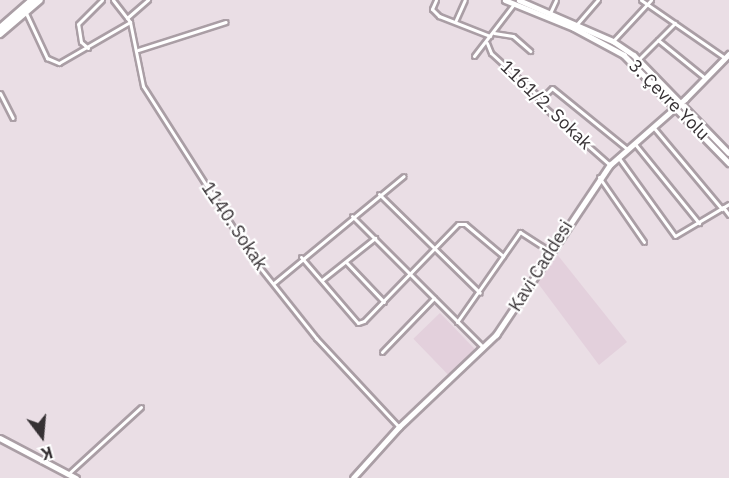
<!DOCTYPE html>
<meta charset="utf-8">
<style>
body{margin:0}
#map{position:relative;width:729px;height:478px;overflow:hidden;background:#eadee5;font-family:"IBM Plex Sans",sans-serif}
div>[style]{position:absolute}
.built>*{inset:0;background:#e3d0dc;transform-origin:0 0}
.roads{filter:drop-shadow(2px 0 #aa9ea5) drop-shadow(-2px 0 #aa9ea5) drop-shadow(0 2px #aa9ea5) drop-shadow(0 -2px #aa9ea5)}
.street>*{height:3px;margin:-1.5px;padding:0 1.5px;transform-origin:1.5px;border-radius:1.5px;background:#fff}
.secondary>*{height:4.5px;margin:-2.25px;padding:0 2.25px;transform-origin:2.25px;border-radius:2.25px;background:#fff}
.highway>*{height:6px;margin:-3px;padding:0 3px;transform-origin:3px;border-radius:3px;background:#fff}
span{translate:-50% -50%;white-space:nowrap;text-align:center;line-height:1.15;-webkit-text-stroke:4.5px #fff;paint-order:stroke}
.street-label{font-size:18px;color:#363134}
.north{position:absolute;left:12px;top:406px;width:60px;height:60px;-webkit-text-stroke:4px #fff;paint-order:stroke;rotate:164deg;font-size:16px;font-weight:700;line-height:24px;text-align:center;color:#363134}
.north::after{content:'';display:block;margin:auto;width:21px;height:27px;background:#363134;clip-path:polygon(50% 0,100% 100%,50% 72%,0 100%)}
</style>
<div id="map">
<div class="built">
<div style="clip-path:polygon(556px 253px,627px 342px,599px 365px,537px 282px)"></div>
<div style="left:440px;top:313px;width:50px;height:37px;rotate:46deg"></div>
</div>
<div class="roads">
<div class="street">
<div style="left:113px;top:0;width:28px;rotate:52deg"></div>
<div style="left:130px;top:22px;width:65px;rotate:78.5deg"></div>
<div style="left:143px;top:86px;width:206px;rotate:57.5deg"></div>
<div style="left:254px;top:260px;width:100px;rotate:51.5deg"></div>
<div style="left:316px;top:338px;width:120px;rotate:47deg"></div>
<div style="left:436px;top:0;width:10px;rotate:114deg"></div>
<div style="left:432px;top:9px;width:10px;rotate:45deg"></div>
<div style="left:439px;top:16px;width:55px;rotate:21.4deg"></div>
<div style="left:641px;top:0;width:102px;rotate:34.6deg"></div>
<div style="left:26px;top:13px;width:50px;rotate:65deg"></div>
<div style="left:47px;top:58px;width:13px;rotate:23deg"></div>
<div style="left:59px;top:63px;width:82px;rotate:-30deg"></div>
<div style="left:550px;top:13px;width:14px;rotate:-65deg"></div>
<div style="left:127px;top:18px;width:28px;rotate:-41deg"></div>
<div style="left:455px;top:22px;width:24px;rotate:-66deg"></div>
<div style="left:577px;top:24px;width:32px;rotate:-49deg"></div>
<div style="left:494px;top:33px;width:19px;rotate:9deg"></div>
<div style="left:513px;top:36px;width:23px;rotate:41deg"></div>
<div style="left:658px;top:40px;width:60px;rotate:39deg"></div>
<div style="left:613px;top:41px;width:56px;rotate:-47.2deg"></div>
<div style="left:487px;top:43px;width:11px;rotate:68deg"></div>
<div style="left:491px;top:53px;width:61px;rotate:42.3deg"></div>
<div style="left:536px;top:94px;width:14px;rotate:60deg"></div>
<div style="left:543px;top:106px;width:89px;rotate:41.4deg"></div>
<div style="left:88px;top:48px;width:9px;rotate:-139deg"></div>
<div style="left:81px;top:42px;width:18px;rotate:-99deg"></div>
<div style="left:78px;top:24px;width:34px;rotate:-45deg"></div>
<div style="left:138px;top:50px;width:92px;rotate:-17.7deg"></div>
<div style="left:474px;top:56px;width:66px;rotate:-52.4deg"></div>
<div style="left:639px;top:59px;width:51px;rotate:-45deg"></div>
<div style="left:0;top:93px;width:28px;rotate:63deg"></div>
<div style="left:538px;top:94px;width:8px"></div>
<div style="left:546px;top:94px;width:8px;rotate:-45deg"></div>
<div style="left:552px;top:88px;width:97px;rotate:39.1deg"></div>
<div style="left:654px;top:128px;width:106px;rotate:50deg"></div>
<div style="left:635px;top:144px;width:102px;rotate:51deg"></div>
<div style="left:618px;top:157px;width:97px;rotate:54.2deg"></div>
<div style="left:675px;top:236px;width:63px;rotate:-30.7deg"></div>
<div style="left:599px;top:177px;width:79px;rotate:55.3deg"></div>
<div style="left:379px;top:194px;width:141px;rotate:44.4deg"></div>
<div style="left:723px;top:207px;width:10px;rotate:53deg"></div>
<div style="left:352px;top:216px;width:185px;rotate:45deg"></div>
<div style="left:301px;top:257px;width:87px;rotate:49.2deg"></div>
<div style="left:358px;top:323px;width:6px;rotate:-18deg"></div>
<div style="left:364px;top:321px;width:135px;rotate:-45.9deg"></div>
<div style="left:458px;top:224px;width:7px"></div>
<div style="left:465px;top:224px;width:50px;rotate:40.1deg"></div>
<div style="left:346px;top:262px;width:55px;rotate:46.5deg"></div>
<div style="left:322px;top:280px;width:68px;rotate:-38.4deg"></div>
<div style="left:274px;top:283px;width:168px;rotate:-39.5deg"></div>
<div style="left:457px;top:322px;width:110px;rotate:-55deg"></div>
<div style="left:520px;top:232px;width:35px;rotate:33deg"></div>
<div style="left:382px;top:352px;width:75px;rotate:-46.1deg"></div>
<div style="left:68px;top:474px;width:99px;rotate:-42.5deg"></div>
</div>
<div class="secondary">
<div style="left:505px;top:0;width:74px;rotate:22.1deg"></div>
<div style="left:574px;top:28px;width:57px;rotate:28.4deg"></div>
<div style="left:624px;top:55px;width:151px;rotate:45.8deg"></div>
<div style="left:519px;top:0;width:103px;rotate:23.6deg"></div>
<div style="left:613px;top:41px;width:25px;rotate:34deg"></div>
<div style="left:634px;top:55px;width:136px;rotate:45.9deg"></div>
<div style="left:0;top:438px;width:86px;rotate:27.8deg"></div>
<div style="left:353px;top:478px;width:69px;rotate:-48deg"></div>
<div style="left:399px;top:427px;width:134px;rotate:-43.5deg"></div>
<div style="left:496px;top:335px;width:205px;rotate:-56.2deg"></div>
<div style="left:610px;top:165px;width:100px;rotate:-41.3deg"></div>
<div style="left:685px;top:99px;width:63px;rotate:-45.6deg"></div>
</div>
<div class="highway">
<div style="left:0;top:28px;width:43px;rotate:-41.2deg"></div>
<div style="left:0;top:34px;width:52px;rotate:-40.4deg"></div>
</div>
</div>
<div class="street-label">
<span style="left:669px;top:100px;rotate:45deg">3. Çevre Yolu</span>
<span style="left:546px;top:105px;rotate:44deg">1161/2. Sokak</span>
<span style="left:234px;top:226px;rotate:56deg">1140. Sokak</span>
<span style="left:541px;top:266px;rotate:-58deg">Kavi Caddesi</span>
</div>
<div class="north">K</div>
</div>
